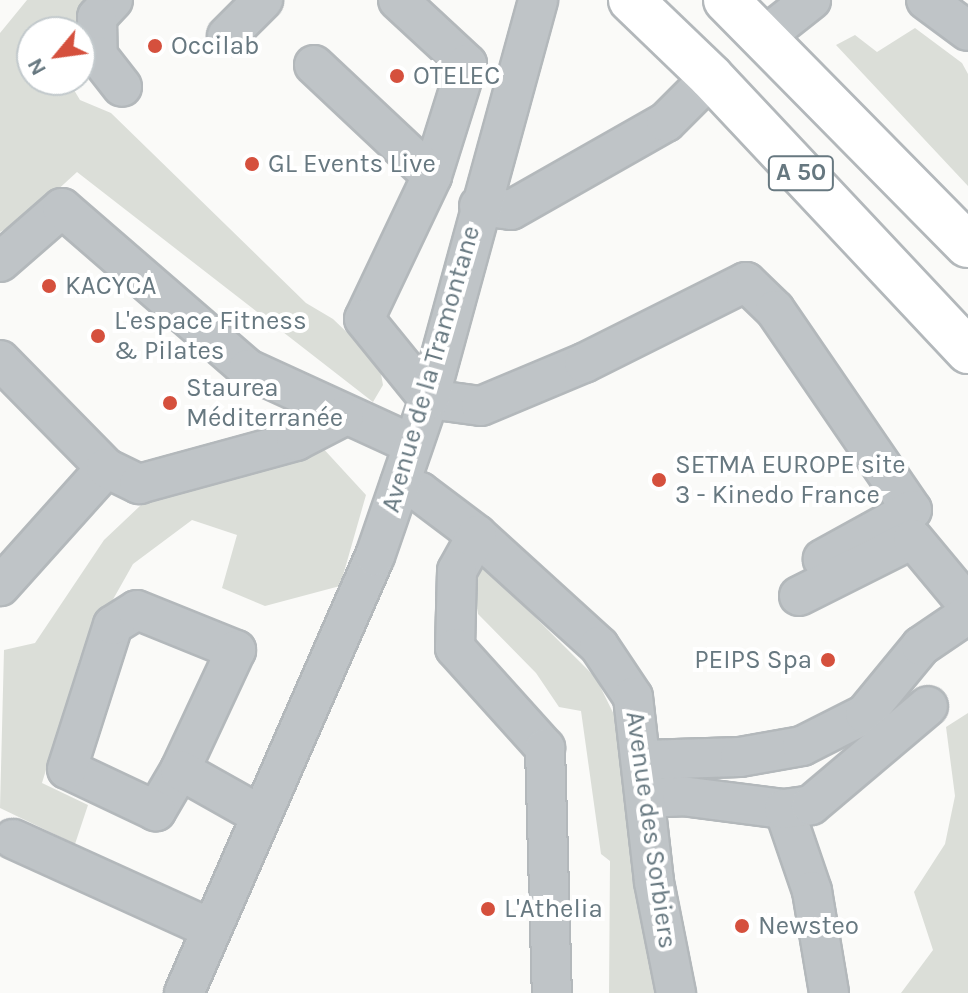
<!DOCTYPE html>
<meta charset="utf-8">
<style>
body{margin:0}
#map{position:relative;width:968px;height:993px;overflow:hidden;background:#fafaf8;font-family:Karla,sans-serif}
div>[style]{position:absolute}
.green>*{inset:0;background:#dbded8}
.roads{filter:drop-shadow(2px 0 #b3b8bb) drop-shadow(-2px 0 #b3b8bb) drop-shadow(0 2px #b3b8bb) drop-shadow(0 -2px #b3b8bb)}
.minor>*{height:38px;margin:-19px;padding:0 19px;transform-origin:19px;border-radius:19px;background:#bfc4c7}
.highway>*{height:44px;margin:-22px;padding:0 22px;transform-origin:22px;border-radius:22px;background:#fff}
.dots>*{width:22px;height:22px;translate:-50% -50%;box-sizing:border-box;border:4px solid #fff;border-radius:50%}
span{translate:-50% -50%;white-space:nowrap;text-align:center;line-height:1.15;-webkit-text-stroke:8px #fff;paint-order:stroke}
.shield-label span{padding:2px 6px;background:#fff;border:2px solid;border-radius:6px;-webkit-text-stroke-width:0}
.shield-label{font-size:24px;color:#677880;font-weight:700}
.poi-label{font-size:26px;color:#677880}
.left{translate:0 -50%;text-align:left}
.right{translate:-100% -50%;text-align:right}
.street-label{font-size:26px;color:#677880}
.north{position:absolute;left:16px;top:16px;width:80px;height:80px;box-sizing:border-box;background:#fff;border:2px solid #c2c9cc;border-radius:50%;rotate:241deg;font-size:22px;font-weight:700;line-height:32px;text-align:center;color:#677880}
.north::after{content:'';display:block;margin:auto;width:28px;height:36px;background:#d5503d;clip-path:polygon(50% 0,100% 100%,50% 72%,0 100%)}
</style>
<div id="map">
<div class="green">
<div style="clip-path:polygon(27px 0,95px 0,74px 32px,32px 32px,32px 80px,68px 80px,80px 100px,111px 113px,306px 303px,333px 319px,379px 363px,383px 385px,373px 402px,77px 172px,29px 216px,0 232px,0 33px)"></div>
<div style="clip-path:polygon(915px 28px,962px 63px,968px 74px,968px 186px,836px 45px,855px 35px,877px 52px)"></div>
<div style="clip-path:polygon(320px 445px,366px 495px,340px 586px,265px 606px,222px 588px,237px 535px,192px 520px,133px 564px,80px 658px,42px 783px,88px 805px,75px 844px,0 808px,4px 650px,35px 643px,104px 540px,141px 505px)"></div>
<div style="clip-path:polygon(470px 567px,487px 569px,596px 678px,623px 733px,656px 993px,609px 993px,610px 861px,601px 854px,581px 711px,559px 707px,536px 673px,478px 614px)"></div>
<div style="clip-path:polygon(968px 713px,968px 993px,901px 993px,933px 950px,914px 892px,945px 844px,955px 796px,946px 727px)"></div>
</div>
<div class="roads">
<div class="minor">
<div style="left:113px;top:0;width:23px;rotate:133deg"></div>
<div style="left:97px;top:17px;width:39px;rotate:89deg"></div>
<div style="left:98px;top:56px;width:39px;rotate:52deg"></div>
<div style="left:398px;top:0;width:94px;rotate:42.8deg"></div>
<div style="left:467px;top:64px;width:117px;rotate:107.4deg"></div>
<div style="left:926px;top:0;width:52px;rotate:36.4deg"></div>
<div style="left:227px;top:36px;width:51px;rotate:-45deg"></div>
<div style="left:764px;top:37px;width:60px;rotate:-38.2deg"></div>
<div style="left:314px;top:65px;width:162px;rotate:43.2deg"></div>
<div style="left:432px;top:176px;width:158px;rotate:115.4deg"></div>
<div style="left:364px;top:319px;width:103px;rotate:50.9deg"></div>
<div style="left:429px;top:399px;width:52px;rotate:7.7deg"></div>
<div style="left:481px;top:406px;width:112px;rotate:-22.7deg"></div>
<div style="left:584px;top:363px;width:181px;rotate:-26.6deg"></div>
<div style="left:746px;top:282px;width:40px;rotate:44deg"></div>
<div style="left:775px;top:310px;width:242px;rotate:55.6deg"></div>
<div style="left:912px;top:510px;width:102px;rotate:151.2deg"></div>
<div style="left:479px;top:206px;width:32px;rotate:7deg"></div>
<div style="left:511px;top:210px;width:178px;rotate:-29.6deg"></div>
<div style="left:666px;top:122px;width:64px;rotate:-45deg"></div>
<div style="left:0;top:262px;width:82px;rotate:-41.1deg"></div>
<div style="left:62px;top:208px;width:246px;rotate:40.9deg"></div>
<div style="left:248px;top:369px;width:180px;rotate:24.6deg"></div>
<div style="left:0;top:360px;width:151px;rotate:45.5deg"></div>
<div style="left:106px;top:468px;width:159px;rotate:131.9deg"></div>
<div style="left:106px;top:468px;width:37px;rotate:26deg"></div>
<div style="left:139px;top:484px;width:163px;rotate:-15.3deg"></div>
<div style="left:296px;top:441px;width:54px;rotate:-27.5deg"></div>
<div style="left:400px;top:484px;width:22px;rotate:22deg"></div>
<div style="left:420px;top:492px;width:71px;rotate:37deg"></div>
<div style="left:477px;top:535px;width:165px;rotate:42.3deg"></div>
<div style="left:599px;top:646px;width:61px;rotate:56.3deg"></div>
<div style="left:633px;top:697px;width:186px;rotate:83.5deg"></div>
<div style="left:654px;top:882px;width:113px;rotate:78.8deg"></div>
<div style="left:477px;top:535px;width:41px;rotate:119.1deg"></div>
<div style="left:457px;top:571px;width:77px;rotate:91.5deg"></div>
<div style="left:455px;top:648px;width:135px;rotate:48deg"></div>
<div style="left:545px;top:748px;width:245px;rotate:88.4deg"></div>
<div style="left:799px;top:596px;width:127px;rotate:-26.6deg"></div>
<div style="left:913px;top:539px;width:86px;rotate:50.2deg"></div>
<div style="left:642px;top:760px;width:98px;rotate:-1.8deg"></div>
<div style="left:740px;top:757px;width:63px;rotate:-10.1deg"></div>
<div style="left:802px;top:746px;width:71px;rotate:-26.9deg"></div>
<div style="left:865px;top:714px;width:88px;rotate:-50.5deg"></div>
<div style="left:921px;top:646px;width:57px;rotate:-34.2deg"></div>
<div style="left:180px;top:770px;width:48px;rotate:120.3deg"></div>
<div style="left:156px;top:811px;width:98px;rotate:-154.7deg"></div>
<div style="left:67px;top:769px;width:151px;rotate:-72.3deg"></div>
<div style="left:113px;top:625px;width:28px;rotate:-32deg"></div>
<div style="left:137px;top:610px;width:107px;rotate:22deg"></div>
<div style="left:236px;top:650px;width:132px;rotate:115deg"></div>
<div style="left:180px;top:770px;width:92px;rotate:29.4deg"></div>
<div style="left:647px;top:798px;width:35px;rotate:-3deg"></div>
<div style="left:682px;top:796px;width:103px;rotate:7.3deg"></div>
<div style="left:784px;top:809px;width:87px;rotate:71.1deg"></div>
<div style="left:812px;top:891px;width:103px;rotate:80.5deg"></div>
<div style="left:784px;top:809px;width:27px;rotate:-8deg"></div>
<div style="left:811px;top:805px;width:153px;rotate:-40.2deg"></div>
<div style="left:13px;top:839px;width:215px;rotate:24.4deg"></div>
<div style="left:184px;top:993px;width:477px;rotate:-66.4deg"></div>
<div style="left:375px;top:556px;width:166px;rotate:-71deg"></div>
<div style="left:429px;top:399px;width:414px;rotate:-74.7deg"></div>
</div>
<div class="highway">
<div style="left:631px;top:0;width:111px;rotate:43.9deg"></div>
<div style="left:711px;top:77px;width:376px;rotate:46.8deg"></div>
<div style="left:726px;top:0;width:344px;rotate:45.4deg"></div>
</div>
</div>
<div class="dots">
<div style="left:155px;top:46px;background:#d5503d"></div>
<div style="left:397px;top:76px;background:#d5503d"></div>
<div style="left:252px;top:164px;background:#d5503d"></div>
<div style="left:49px;top:286px;background:#d5503d"></div>
<div style="left:98px;top:336px;background:#d5503d"></div>
<div style="left:170px;top:403px;background:#d5503d"></div>
<div style="left:659px;top:480px;background:#d5503d"></div>
<div style="left:828px;top:660px;background:#d5503d"></div>
<div style="left:488px;top:909px;background:#d5503d"></div>
<div style="left:742px;top:926px;background:#d5503d"></div>
</div>
<div class="shield-label">
<span style="left:801px;top:173px">A 50</span>
</div>
<div class="poi-label">
<span class="left" style="left:171px;top:46px">Occilab</span>
<span class="left" style="left:413px;top:76px">OTELEC</span>
<span class="left" style="left:268px;top:164px">GL Events Live</span>
<span class="left" style="left:65px;top:286px">KACYCA</span>
<span class="left" style="left:114px;top:336px">L'espace Fitness<br>&amp; Pilates</span>
<span class="left" style="left:186px;top:403px">Staurea<br>Méditerranée</span>
<span class="left" style="left:675px;top:480px">SETMA EUROPE site<br>3 - Kinedo France</span>
<span class="right" style="left:812px;top:660px">PEIPS Spa</span>
<span class="left" style="left:504px;top:909px">L'Athelia</span>
<span class="left" style="left:758px;top:926px">Newsteo</span>
</div>
<div class="street-label">
<span style="left:431px;top:369px;rotate:-74deg">Avenue de la Tramontane</span>
<span style="left:651px;top:830px;rotate:82deg">Avenue des Sorbiers</span>
</div>
<div class="north">N</div>
</div>
